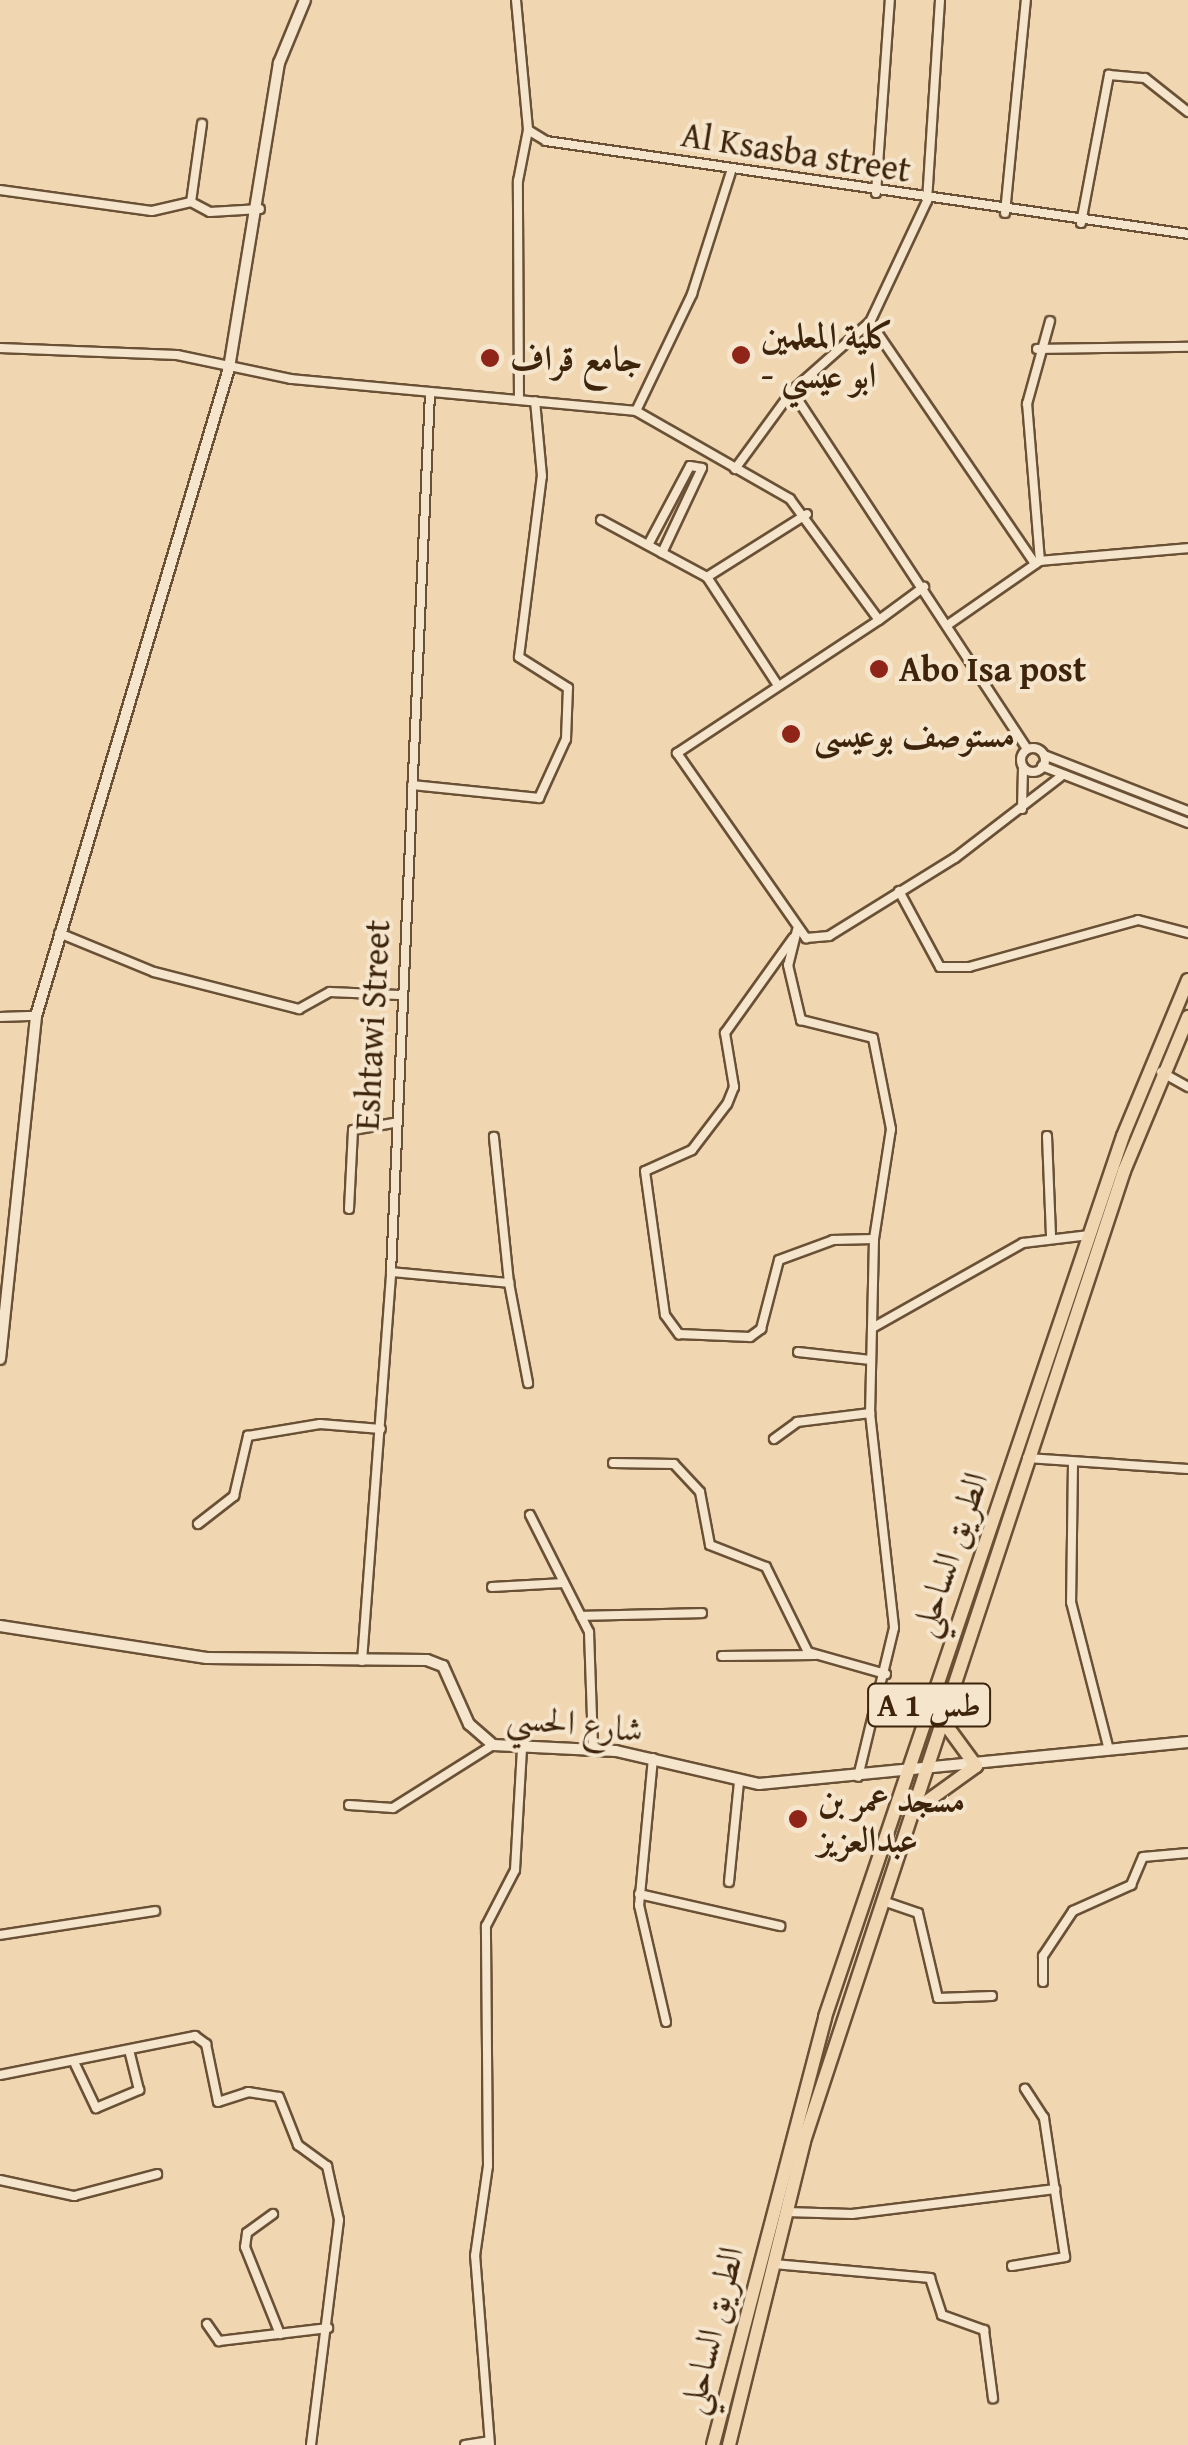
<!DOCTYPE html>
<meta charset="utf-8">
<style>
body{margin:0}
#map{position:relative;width:1188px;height:2445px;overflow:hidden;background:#f0d7b2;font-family:"Gentium Book Plus",Amiri,serif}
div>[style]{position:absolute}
.roads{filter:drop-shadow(2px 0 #6a5135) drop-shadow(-2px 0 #6a5135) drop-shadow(0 2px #6a5135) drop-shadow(0 -2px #6a5135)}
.minor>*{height:8px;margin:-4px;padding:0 4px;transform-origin:4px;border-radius:4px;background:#f5e5cd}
.minor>.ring{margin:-4px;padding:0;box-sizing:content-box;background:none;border:8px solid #f5e5cd;border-radius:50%}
.tertiary>*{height:10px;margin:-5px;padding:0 5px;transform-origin:5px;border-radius:5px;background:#f5e5cd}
.trunk>*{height:12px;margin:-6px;padding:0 6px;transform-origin:6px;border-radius:6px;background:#f0d7b2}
.dots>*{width:28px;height:28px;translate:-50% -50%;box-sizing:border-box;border:5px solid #f5e5cd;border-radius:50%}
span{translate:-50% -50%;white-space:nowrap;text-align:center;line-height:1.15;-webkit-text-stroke:8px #f5e5cd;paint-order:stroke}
.shield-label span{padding:2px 8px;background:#f5e5cd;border:2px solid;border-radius:8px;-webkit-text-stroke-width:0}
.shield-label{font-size:32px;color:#3d240b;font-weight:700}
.street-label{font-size:35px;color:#3d240b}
.poi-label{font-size:35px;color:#3d240b;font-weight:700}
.left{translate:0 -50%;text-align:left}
</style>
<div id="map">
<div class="roads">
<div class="minor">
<div style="left:516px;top:0;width:131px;rotate:84.7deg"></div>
<div style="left:528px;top:130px;width:21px;rotate:31deg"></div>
<div style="left:546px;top:141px;width:649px;rotate:8.24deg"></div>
<div style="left:940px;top:0;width:201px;rotate:93.7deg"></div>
<div style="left:927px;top:201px;width:134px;rotate:115.2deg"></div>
<div style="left:870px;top:322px;width:293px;rotate:55.7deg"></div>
<div style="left:0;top:190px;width:153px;rotate:7.9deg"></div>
<div style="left:152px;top:211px;width:40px;rotate:-13deg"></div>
<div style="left:191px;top:202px;width:21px;rotate:28deg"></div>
<div style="left:210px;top:212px;width:50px;rotate:-3.4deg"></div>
<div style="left:876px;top:193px;width:194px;rotate:-85.9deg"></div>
<div style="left:191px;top:202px;width:79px;rotate:-82deg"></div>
<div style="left:1005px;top:213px;width:214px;rotate:-84.4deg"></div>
<div style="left:1081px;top:223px;width:151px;rotate:-79.3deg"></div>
<div style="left:1109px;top:75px;width:36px;rotate:5deg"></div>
<div style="left:1145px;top:78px;width:55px;rotate:38.3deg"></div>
<div style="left:0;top:348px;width:177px;rotate:2.3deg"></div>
<div style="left:177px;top:355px;width:116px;rotate:11.9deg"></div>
<div style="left:291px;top:379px;width:346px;rotate:5.3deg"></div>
<div style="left:636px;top:411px;width:177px;rotate:29.7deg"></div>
<div style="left:790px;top:499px;width:150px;rotate:53.7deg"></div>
<div style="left:879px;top:620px;width:56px;rotate:-36.3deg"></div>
<div style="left:1037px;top:349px;width:151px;rotate:-0.8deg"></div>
<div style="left:792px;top:391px;width:104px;rotate:-41.5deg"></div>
<div style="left:519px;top:400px;width:219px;rotate:-90.3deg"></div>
<div style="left:518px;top:181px;width:52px;rotate:-78.9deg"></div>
<div style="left:636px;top:411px;width:130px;rotate:-64.4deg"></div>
<div style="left:692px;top:294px;width:131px;rotate:-72.3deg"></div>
<div style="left:735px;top:469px;width:97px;rotate:-53.8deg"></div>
<div style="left:792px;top:391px;width:428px;rotate:56.7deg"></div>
<div style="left:601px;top:520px;width:120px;rotate:28.3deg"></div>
<div style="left:707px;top:577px;width:128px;rotate:56.8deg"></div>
<div style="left:648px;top:545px;width:89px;rotate:-62deg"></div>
<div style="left:690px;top:466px;width:12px;rotate:9deg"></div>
<div style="left:702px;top:468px;width:94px;rotate:115.2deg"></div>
<div style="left:1040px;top:561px;width:158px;rotate:-94.7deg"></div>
<div style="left:1027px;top:404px;width:86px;rotate:-74.5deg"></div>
<div style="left:707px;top:577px;width:118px;rotate:-32.2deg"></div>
<div style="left:879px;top:620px;width:242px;rotate:146.6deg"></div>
<div style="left:677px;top:753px;width:226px;rotate:55.1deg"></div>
<div style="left:806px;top:938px;width:23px;rotate:-5deg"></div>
<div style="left:829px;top:936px;width:148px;rotate:-31.8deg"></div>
<div style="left:955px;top:858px;width:133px;rotate:-37.6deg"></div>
<div style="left:949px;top:624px;width:111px;rotate:-34.7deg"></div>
<div style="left:1040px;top:561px;width:149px;rotate:-5deg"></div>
<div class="ring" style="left:1021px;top:748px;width:16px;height:16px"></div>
<div style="left:1044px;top:755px;width:155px;rotate:21.3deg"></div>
<div style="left:1042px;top:766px;width:157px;rotate:21.3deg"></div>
<div style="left:412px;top:785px;width:128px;rotate:5.8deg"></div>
<div style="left:539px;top:798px;width:65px;rotate:-65.4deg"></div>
<div style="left:566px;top:739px;width:51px;rotate:-87.8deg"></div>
<div style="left:568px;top:688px;width:58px;rotate:-147.7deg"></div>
<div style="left:519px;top:657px;width:182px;rotate:-82.8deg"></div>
<div style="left:542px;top:476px;width:75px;rotate:-95.3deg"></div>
<div style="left:1022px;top:809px;width:41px;rotate:-88.6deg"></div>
<div style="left:899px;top:891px;width:86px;rotate:61.7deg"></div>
<div style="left:940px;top:967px;width:29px"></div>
<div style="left:969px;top:967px;width:175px;rotate:-15.5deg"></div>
<div style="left:1138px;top:920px;width:52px;rotate:14.6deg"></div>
<div style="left:797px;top:930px;width:36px;rotate:104deg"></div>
<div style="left:788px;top:965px;width:57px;rotate:76.7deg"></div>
<div style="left:801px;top:1020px;width:74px;rotate:14deg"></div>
<div style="left:873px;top:1038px;width:93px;rotate:78.8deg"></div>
<div style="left:891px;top:1129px;width:111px;rotate:98.8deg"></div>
<div style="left:874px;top:1239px;width:174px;rotate:91.3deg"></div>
<div style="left:870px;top:1413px;width:216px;rotate:83.6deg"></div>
<div style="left:894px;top:1628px;width:153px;rotate:103.6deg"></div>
<div style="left:59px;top:933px;width:103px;rotate:22.3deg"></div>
<div style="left:154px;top:972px;width:150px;rotate:14.3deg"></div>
<div style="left:299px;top:1009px;width:35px;rotate:-29deg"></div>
<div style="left:330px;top:992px;width:69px;rotate:2.5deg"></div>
<div style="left:793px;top:938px;width:117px;rotate:125.6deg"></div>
<div style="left:725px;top:1033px;width:55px;rotate:80.5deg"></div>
<div style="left:734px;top:1087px;width:18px;rotate:112deg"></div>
<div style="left:727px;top:1104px;width:58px;rotate:127.3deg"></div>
<div style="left:692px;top:1150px;width:51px;rotate:155.9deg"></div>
<div style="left:645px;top:1171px;width:145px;rotate:82.1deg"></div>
<div style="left:665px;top:1315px;width:24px;rotate:54deg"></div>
<div style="left:679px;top:1334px;width:71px;rotate:2.4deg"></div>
<div style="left:750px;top:1337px;width:14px;rotate:-36deg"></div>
<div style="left:761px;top:1329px;width:71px;rotate:-75.4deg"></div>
<div style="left:779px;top:1260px;width:58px;rotate:-20.3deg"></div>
<div style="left:833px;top:1240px;width:41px;rotate:-1.4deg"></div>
<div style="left:0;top:1017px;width:36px;rotate:-2deg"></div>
<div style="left:1161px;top:1072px;width:31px;rotate:29deg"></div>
<div style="left:1047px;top:1136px;width:101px;rotate:87.7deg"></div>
<div style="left:349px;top:1209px;width:79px;rotate:-87.1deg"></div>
<div style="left:353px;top:1130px;width:41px;rotate:-9.9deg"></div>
<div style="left:391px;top:1272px;width:119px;rotate:5.3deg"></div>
<div style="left:509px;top:1283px;width:147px;rotate:-95.9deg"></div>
<div style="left:509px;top:1283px;width:102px;rotate:79.2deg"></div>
<div style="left:874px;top:1327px;width:171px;rotate:-29.4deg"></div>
<div style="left:1023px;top:1243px;width:67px;rotate:-6.8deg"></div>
<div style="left:798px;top:1352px;width:73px;rotate:6.3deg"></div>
<div style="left:774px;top:1439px;width:29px;rotate:-36deg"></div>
<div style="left:797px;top:1422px;width:74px;rotate:-7deg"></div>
<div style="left:1027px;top:1458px;width:161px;rotate:3.9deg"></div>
<div style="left:613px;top:1463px;width:61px;rotate:0.9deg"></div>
<div style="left:674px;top:1464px;width:38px;rotate:47deg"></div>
<div style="left:700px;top:1492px;width:54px;rotate:79.3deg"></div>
<div style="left:710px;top:1545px;width:60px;rotate:21.4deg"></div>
<div style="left:766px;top:1567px;width:95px;rotate:63.7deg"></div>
<div style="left:808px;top:1652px;width:81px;rotate:15.8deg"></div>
<div style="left:1073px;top:1463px;width:139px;rotate:90.8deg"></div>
<div style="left:1071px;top:1602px;width:153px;rotate:75.6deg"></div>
<div style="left:530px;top:1515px;width:131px;rotate:63.2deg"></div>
<div style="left:589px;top:1632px;width:116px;rotate:88deg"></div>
<div style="left:198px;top:1524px;width:46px;rotate:-37.9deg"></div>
<div style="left:234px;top:1496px;width:62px;rotate:-76.9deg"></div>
<div style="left:248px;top:1436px;width:73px;rotate:-9.5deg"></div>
<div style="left:320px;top:1424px;width:61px;rotate:4.7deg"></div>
<div style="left:492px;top:1587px;width:72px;rotate:-3.2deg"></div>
<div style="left:581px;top:1616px;width:121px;rotate:-1.4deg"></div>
<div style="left:722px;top:1656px;width:93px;rotate:-0.6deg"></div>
<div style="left:362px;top:1661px;width:390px;rotate:-85.7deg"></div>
<div style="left:391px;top:1272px;width:881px;rotate:-87.46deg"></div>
<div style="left:653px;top:1758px;width:148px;rotate:95.4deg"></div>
<div style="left:639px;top:1905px;width:120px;rotate:77deg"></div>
<div style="left:349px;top:1805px;width:44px;rotate:3.9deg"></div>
<div style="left:393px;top:1808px;width:118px;rotate:-32.2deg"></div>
<div style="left:729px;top:1882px;width:101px;rotate:-84.3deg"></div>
<div style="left:639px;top:1894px;width:145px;rotate:12.8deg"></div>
<div style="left:883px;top:1901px;width:37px;rotate:19deg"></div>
<div style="left:918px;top:1913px;width:87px;rotate:76.8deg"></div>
<div style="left:938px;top:1998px;width:54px;rotate:-2.1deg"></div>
<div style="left:0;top:1935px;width:157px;rotate:-8.8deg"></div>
<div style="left:1043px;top:1982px;width:26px;rotate:-90deg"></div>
<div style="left:1043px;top:1956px;width:54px;rotate:-56.3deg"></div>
<div style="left:1073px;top:1911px;width:64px;rotate:-24.1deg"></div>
<div style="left:1131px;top:1885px;width:30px;rotate:-67deg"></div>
<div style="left:1143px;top:1857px;width:45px;rotate:-5.1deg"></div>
<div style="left:75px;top:2064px;width:49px;rotate:64.5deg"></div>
<div style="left:96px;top:2108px;width:47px;rotate:-22.7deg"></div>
<div style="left:139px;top:2090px;width:38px;rotate:-104deg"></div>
<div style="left:0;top:2075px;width:199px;rotate:-11.3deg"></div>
<div style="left:195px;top:2036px;width:14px;rotate:36deg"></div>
<div style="left:206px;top:2044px;width:59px;rotate:78.3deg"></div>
<div style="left:218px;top:2102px;width:32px;rotate:-18deg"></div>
<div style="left:248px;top:2092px;width:31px;rotate:9deg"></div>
<div style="left:279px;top:2097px;width:52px;rotate:68.4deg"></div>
<div style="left:298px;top:2145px;width:36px;rotate:36deg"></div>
<div style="left:327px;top:2166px;width:55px;rotate:77.5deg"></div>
<div style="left:339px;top:2220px;width:227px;rotate:97.1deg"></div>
<div style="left:0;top:2180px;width:76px;rotate:12.2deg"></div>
<div style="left:74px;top:2196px;width:86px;rotate:-14.8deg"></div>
<div style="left:786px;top:2212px;width:66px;rotate:1.7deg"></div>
<div style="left:852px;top:2214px;width:205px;rotate:-7deg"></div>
<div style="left:273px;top:2214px;width:32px;rotate:144deg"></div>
<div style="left:247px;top:2233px;width:14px;rotate:98deg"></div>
<div style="left:245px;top:2247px;width:94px;rotate:68.1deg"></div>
<div style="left:774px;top:2264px;width:157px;rotate:5.1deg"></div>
<div style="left:930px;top:2278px;width:39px;rotate:72deg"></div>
<div style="left:942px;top:2315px;width:45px;rotate:19.7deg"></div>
<div style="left:984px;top:2330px;width:69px;rotate:82.5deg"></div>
<div style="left:1012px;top:2266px;width:54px;rotate:-9.6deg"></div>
<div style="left:1065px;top:2257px;width:141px;rotate:-98.6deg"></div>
<div style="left:1044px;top:2118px;width:35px;rotate:-123deg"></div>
<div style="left:207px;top:2324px;width:21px;rotate:55deg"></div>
<div style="left:219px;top:2341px;width:110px;rotate:-6.8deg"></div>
<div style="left:465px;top:2445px;width:24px;rotate:-9deg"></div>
<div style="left:490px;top:2445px;width:190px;rotate:-94.5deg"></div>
<div style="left:475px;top:2256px;width:91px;rotate:-81.8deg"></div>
<div style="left:488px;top:2166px;width:240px;rotate:-90.5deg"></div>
<div style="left:486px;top:1926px;width:63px;rotate:-62.6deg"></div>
<div style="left:515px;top:1870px;width:122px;rotate:-86.7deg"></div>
</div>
<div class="tertiary">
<div style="left:0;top:1359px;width:345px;rotate:-84deg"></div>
<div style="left:36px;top:1016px;width:676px;rotate:-73.41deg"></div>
<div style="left:229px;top:368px;width:309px;rotate:-80.7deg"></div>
<div style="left:279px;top:63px;width:68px;rotate:-67.6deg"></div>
<div style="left:0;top:1626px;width:209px;rotate:8.8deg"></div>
<div style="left:207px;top:1658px;width:220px;rotate:0.5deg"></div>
<div style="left:427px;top:1660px;width:17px;rotate:21deg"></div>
<div style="left:443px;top:1666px;width:64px;rotate:65.9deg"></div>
<div style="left:469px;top:1724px;width:32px;rotate:41deg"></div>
<div style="left:493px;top:1745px;width:123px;rotate:2.8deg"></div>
<div style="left:616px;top:1751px;width:147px;rotate:13deg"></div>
<div style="left:759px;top:1784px;width:431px;rotate:-5.6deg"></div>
</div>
<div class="trunk">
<div style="left:946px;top:1725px;width:51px;rotate:53.8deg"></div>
<div style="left:922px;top:1805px;width:67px;rotate:-35.8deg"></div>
<div style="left:713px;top:2445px;width:442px;rotate:-75.3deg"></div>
<div style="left:825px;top:2017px;width:930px;rotate:-71.31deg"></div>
<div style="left:1123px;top:1136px;width:169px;rotate:-67.4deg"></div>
<div style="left:729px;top:2445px;width:313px;rotate:-76.1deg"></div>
<div style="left:804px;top:2141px;width:1021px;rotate:-71.74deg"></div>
<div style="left:1124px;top:1171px;width:167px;rotate:-67.4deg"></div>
</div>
</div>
<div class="dots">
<div style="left:741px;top:355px;background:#8f2418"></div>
<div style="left:490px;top:358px;background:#8f2418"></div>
<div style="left:879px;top:669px;background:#8f2418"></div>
<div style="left:791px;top:734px;background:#8f2418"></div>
<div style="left:798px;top:1819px;background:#8f2418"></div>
</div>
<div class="shield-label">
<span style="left:929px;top:1705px">A 1 طس</span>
</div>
<div class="street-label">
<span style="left:796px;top:152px;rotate:9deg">Al Ksasba street</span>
<span style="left:372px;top:1025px;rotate:-87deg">Eshtawi Street</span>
<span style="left:949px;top:1554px;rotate:-71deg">الطريق الساحلي</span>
<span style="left:575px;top:1723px;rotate:6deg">شارع الحسي</span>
<span style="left:711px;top:2330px;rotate:-76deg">الطريق الساحلي</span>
</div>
<div class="poi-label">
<span class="left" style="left:761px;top:355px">كلية المعلمين<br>- ابو عيسي</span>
<span class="left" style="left:510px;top:358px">جامع قراف</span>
<span class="left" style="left:899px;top:669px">Abo Isa post</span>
<span class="left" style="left:814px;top:734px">مستوصف بوعيسى</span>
<span class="left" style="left:818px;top:1819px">مسجد عمر بن<br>عبدالعزيز</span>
</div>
</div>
